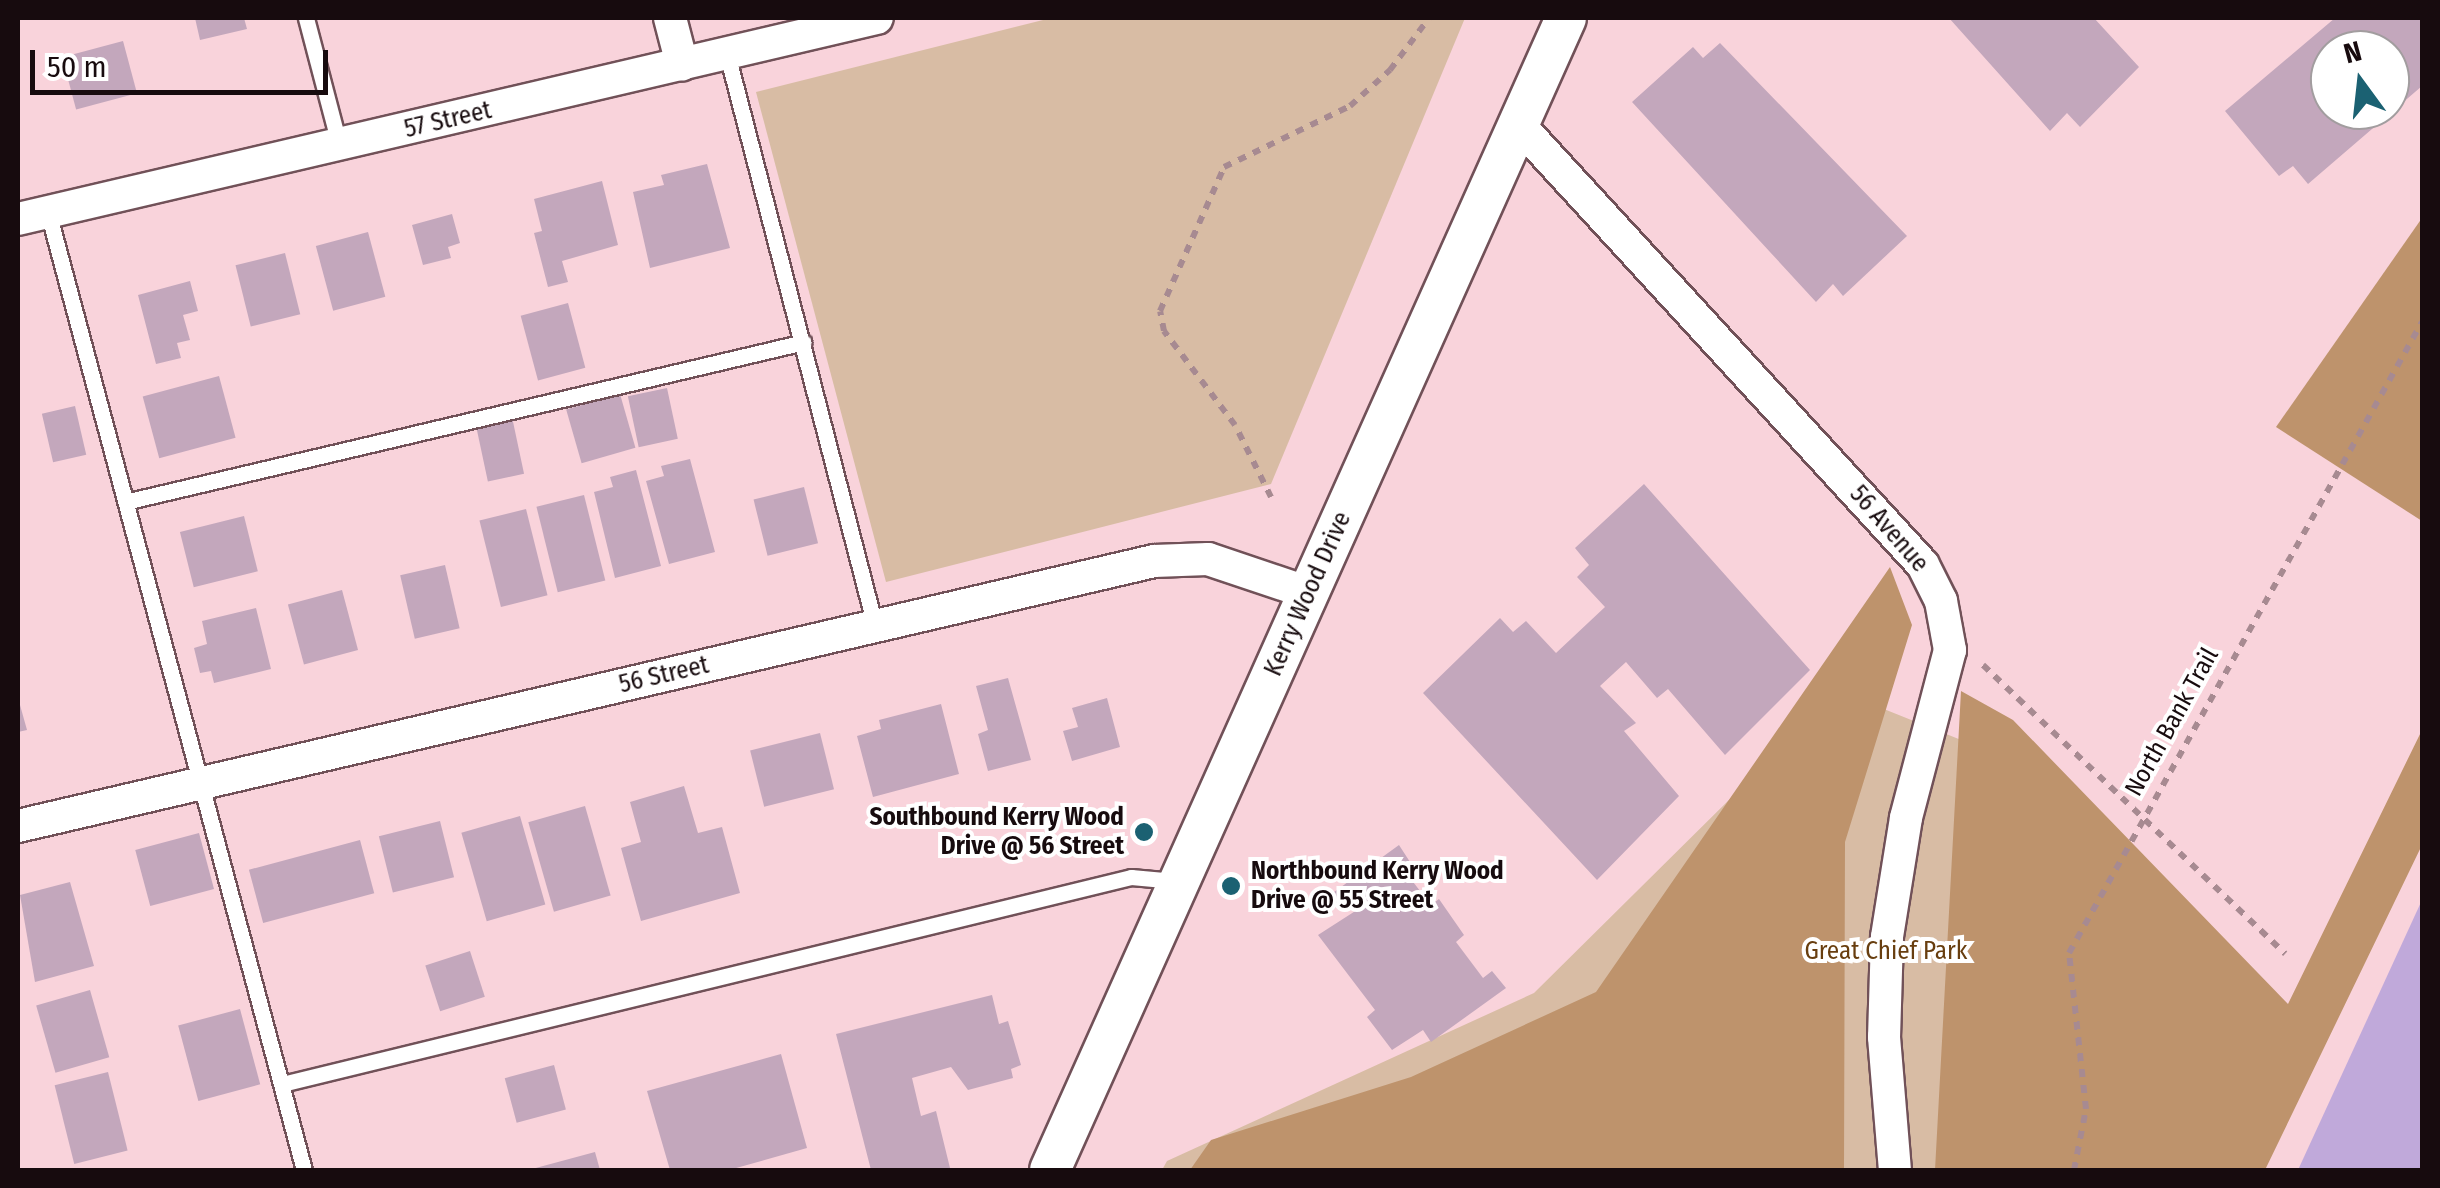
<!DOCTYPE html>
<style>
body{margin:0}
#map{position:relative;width:2440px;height:1188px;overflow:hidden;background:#f9d3db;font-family:"Fira Sans Condensed",sans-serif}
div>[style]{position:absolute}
.green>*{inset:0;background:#d8bca4}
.forest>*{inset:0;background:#be936c}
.water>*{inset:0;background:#c0a9da}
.building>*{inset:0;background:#c3a7bc;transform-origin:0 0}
.path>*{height:6px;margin-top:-3px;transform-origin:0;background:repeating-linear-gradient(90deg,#a78a91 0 8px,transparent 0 16px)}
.roads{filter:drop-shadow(2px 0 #715158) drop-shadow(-2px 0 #715158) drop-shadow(0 2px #715158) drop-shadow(0 -2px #715158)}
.service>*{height:15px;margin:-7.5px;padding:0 7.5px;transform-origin:7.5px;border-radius:7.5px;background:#fff}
.minor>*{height:32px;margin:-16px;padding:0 16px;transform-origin:16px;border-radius:16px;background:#fff}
.tertiary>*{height:40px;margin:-20px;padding:0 20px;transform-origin:20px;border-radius:20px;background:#fff}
.dots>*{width:28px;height:28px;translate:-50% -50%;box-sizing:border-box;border:5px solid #fff;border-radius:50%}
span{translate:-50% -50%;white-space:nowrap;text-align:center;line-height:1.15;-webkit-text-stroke:8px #fff;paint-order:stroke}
.street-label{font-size:25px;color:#170b0e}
.poi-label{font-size:25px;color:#170b0e;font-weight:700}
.right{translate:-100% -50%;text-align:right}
.left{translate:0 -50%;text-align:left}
.park-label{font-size:25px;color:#683e0f}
.frame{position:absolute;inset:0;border:20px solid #170b0e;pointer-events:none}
.north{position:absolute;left:2310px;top:30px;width:100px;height:100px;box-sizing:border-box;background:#fff;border:2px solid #a29d9f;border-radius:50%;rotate:345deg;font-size:28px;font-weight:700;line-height:40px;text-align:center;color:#170b0e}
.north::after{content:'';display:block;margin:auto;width:35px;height:45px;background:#1b6172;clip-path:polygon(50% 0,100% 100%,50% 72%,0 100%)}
.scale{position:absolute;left:30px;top:50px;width:298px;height:45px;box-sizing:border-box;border:5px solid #170b0e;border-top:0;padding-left:12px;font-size:30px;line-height:35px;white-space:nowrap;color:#170b0e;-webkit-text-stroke:8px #fff;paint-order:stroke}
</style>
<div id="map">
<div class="green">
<div style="clip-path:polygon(1051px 18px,1465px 18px,1271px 484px,886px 582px,756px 92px)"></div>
<div style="clip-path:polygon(1839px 691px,2011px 760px,2236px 1170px,1162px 1170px,1167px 1161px,1534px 993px)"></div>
</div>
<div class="forest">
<div style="clip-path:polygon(2422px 218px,2422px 521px,2276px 427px)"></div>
<div style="clip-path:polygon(1890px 567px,1912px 625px,1845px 842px,1844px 1170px,1190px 1170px,1211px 1140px,1411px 1077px,1596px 992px)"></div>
<div style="clip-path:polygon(1961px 691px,2013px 720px,2288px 1004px,2422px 730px,2422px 845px,2265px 1170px,1935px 1170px)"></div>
</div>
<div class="water">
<div style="clip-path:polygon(2422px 900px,2422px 1170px,2298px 1170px)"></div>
</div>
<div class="building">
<div style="clip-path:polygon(195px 18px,244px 18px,247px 29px,200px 40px)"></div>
<div style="clip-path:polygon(1949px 18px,2094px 18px,2139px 67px,2080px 127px,2067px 113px,2050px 131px)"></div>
<div style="clip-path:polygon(evenodd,2335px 18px,2422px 18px,2422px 86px,2308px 184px,2293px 166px,2279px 176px,2225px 111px,2335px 18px,2330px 50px,2390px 50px,2390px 110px,2330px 110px,2330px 50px)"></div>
<div style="left:123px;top:41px;width:54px;height:63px;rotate:75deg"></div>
<div style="clip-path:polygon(1720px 43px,1907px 236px,1843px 296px,1833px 284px,1816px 302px,1632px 102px,1693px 47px,1703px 58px)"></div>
<div style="clip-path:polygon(707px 164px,730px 248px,650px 268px,633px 192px,664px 185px,661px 175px)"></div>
<div style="clip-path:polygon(602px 181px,618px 245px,562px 261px,568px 282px,548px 287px,534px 233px,542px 231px,534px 199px)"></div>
<div style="clip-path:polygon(452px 214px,460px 243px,448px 247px,451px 258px,423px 265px,412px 225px)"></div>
<div style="left:368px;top:232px;width:67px;height:54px;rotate:75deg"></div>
<div style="left:285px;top:253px;width:63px;height:51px;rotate:76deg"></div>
<div style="clip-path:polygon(190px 281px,198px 311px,183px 315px,190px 340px,177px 343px,181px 358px,156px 364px,138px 295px)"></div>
<div style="left:568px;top:303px;width:67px;height:49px;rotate:75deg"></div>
<div style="left:219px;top:376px;width:64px;height:79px;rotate:75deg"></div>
<div style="left:667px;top:388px;width:52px;height:40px;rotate:78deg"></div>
<div style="left:620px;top:394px;width:56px;height:56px;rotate:74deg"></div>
<div style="left:75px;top:406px;width:50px;height:34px;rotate:77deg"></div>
<div style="left:512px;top:417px;width:58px;height:37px;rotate:78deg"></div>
<div style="clip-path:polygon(690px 459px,715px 552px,669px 564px,646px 481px,664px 476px,661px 466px)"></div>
<div style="clip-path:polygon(636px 470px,661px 566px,615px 578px,594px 492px,613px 487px,610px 477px)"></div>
<div style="clip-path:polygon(1644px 484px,1810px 670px,1725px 755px,1668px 689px,1657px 698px,1626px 662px,1600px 686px,1636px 723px,1624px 731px,1679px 796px,1597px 880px,1423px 693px,1500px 618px,1513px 632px,1526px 621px,1556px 653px,1605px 607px,1577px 577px,1589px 565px,1575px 548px)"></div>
<div style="left:804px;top:487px;width:58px;height:52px;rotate:76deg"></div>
<div style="left:584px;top:495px;width:88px;height:49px;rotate:76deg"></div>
<div style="left:526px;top:509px;width:89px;height:48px;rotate:76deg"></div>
<div style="left:244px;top:516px;width:57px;height:66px;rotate:76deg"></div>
<div style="left:445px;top:565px;width:65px;height:46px;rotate:77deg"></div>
<div style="left:342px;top:590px;width:62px;height:56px;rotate:75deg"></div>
<div style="clip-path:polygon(256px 608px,271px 669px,214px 683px,211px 671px,200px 673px,194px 648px,207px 644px,202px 621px)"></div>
<div style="clip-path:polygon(1008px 678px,1031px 760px,988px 771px,978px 734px,988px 730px,976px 686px)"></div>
<div style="clip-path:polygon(18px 698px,27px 730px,18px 732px)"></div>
<div style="clip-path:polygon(1107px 698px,1120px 747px,1072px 761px,1063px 731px,1078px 727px,1072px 708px)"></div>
<div style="clip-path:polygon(941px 704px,959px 774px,873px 797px,857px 736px,881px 729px,879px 720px)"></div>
<div style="left:820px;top:733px;width:58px;height:72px;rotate:76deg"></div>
<div style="clip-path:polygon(684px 786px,698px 833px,722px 827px,740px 893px,641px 921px,621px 848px,641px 842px,630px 802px)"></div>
<div style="left:585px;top:806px;width:93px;height:59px;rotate:74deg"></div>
<div style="left:520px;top:816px;width:92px;height:61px;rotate:74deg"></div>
<div style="left:440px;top:821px;width:58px;height:63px;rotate:76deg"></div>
<div style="left:199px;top:833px;width:58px;height:66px;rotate:75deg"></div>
<div style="left:360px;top:840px;width:55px;height:115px;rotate:75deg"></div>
<div style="clip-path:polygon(1399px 845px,1410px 862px,1403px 869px,1431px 905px,1439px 899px,1464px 935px,1456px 942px,1483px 978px,1492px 971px,1506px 988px,1431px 1042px,1423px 1030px,1392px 1050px,1367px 1017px,1375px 1010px,1318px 935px,1360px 908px,1352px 896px,1338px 906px,1330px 895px)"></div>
<div style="clip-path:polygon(70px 882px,94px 966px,35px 982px,20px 895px)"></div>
<div style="left:470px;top:951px;width:48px;height:47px;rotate:72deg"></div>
<div style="left:90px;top:990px;width:70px;height:56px;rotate:74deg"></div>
<div style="clip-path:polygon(992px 995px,999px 1024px,1008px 1021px,1021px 1065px,1011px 1069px,1013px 1078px,968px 1090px,951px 1067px,912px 1078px,921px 1116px,936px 1111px,950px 1168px,871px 1170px,836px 1034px)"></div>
<div style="left:240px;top:1009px;width:78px;height:64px;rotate:75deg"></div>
<div style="clip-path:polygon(781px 1054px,807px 1148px,729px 1170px,670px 1170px,647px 1091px)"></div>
<div style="left:554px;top:1065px;width:46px;height:51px;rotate:75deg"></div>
<div style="left:108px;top:1072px;width:81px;height:55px;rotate:76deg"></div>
<div style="clip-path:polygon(595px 1152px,600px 1170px,532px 1170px,532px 1169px)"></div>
</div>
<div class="path">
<div style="left:1271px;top:497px;width:80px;rotate:-116.6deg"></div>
<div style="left:1235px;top:425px;width:118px;rotate:-127.1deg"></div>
<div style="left:1164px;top:331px;width:20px;rotate:-101deg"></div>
<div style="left:1160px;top:311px;width:158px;rotate:-66deg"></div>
<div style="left:1224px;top:167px;width:140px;rotate:-25.8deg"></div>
<div style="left:1350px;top:106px;width:54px;rotate:-42deg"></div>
<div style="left:1390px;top:70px;width:65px;rotate:-53.1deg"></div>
<div style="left:1983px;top:665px;width:418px;rotate:43.7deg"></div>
<div style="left:2074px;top:1170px;width:62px;rotate:-78.9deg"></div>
<div style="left:2086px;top:1109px;width:157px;rotate:-96.2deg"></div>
<div style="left:2069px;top:953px;width:723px;rotate:-60.78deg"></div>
</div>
<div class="roads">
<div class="service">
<div style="left:306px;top:18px;width:130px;rotate:75.3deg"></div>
<div style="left:727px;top:54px;width:591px;rotate:75.49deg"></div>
<div style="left:48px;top:212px;width:992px;rotate:75.04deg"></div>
<div style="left:129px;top:501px;width:693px;rotate:-13.25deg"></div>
<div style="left:282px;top:1084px;width:874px;rotate:-13.7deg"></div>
<div style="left:1131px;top:877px;width:44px;rotate:5.2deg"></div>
</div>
<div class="minor">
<div style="left:670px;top:18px;width:48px;rotate:75.4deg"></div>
<div style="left:1519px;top:125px;width:597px;rotate:47.44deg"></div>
<div style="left:1923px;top:565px;width:40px;rotate:63.4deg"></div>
<div style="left:1941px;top:601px;width:50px;rotate:79.6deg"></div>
<div style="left:1950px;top:650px;width:174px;rotate:104.7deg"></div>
<div style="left:1906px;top:818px;width:121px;rotate:99.1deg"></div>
<div style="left:1887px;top:937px;width:100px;rotate:91.7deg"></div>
<div style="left:1884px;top:1037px;width:133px;rotate:85.3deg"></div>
<div style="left:18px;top:219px;width:882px;rotate:-13.17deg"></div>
<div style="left:18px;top:826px;width:1166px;rotate:-13.13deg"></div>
<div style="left:1154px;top:561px;width:54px;rotate:-2.1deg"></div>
<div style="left:1208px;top:559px;width:107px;rotate:18.6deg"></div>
</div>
<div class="tertiary">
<div style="left:1050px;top:1170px;width:1262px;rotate:-65.87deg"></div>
</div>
</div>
<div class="dots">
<div style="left:1144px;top:832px;background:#1b6172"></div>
<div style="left:1231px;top:886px;background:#1b6172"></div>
</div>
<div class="street-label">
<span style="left:448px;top:120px;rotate:-13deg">57 Street</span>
<span style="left:1889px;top:529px;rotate:49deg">56 Avenue</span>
<span style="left:1308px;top:594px;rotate:-66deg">Kerry Wood Drive</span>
<span style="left:664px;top:675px;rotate:-13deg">56 Street</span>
<span style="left:2172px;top:722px;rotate:-61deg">North Bank Trail</span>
</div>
<div class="poi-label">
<span class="right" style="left:1124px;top:832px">Southbound Kerry Wood<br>Drive @ 56 Street</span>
<span class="left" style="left:1251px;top:886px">Northbound Kerry Wood<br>Drive @ 55 Street</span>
</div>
<div class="park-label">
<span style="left:1886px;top:951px">Great Chief Park</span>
</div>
<div class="frame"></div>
<div class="north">N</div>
<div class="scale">50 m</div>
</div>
